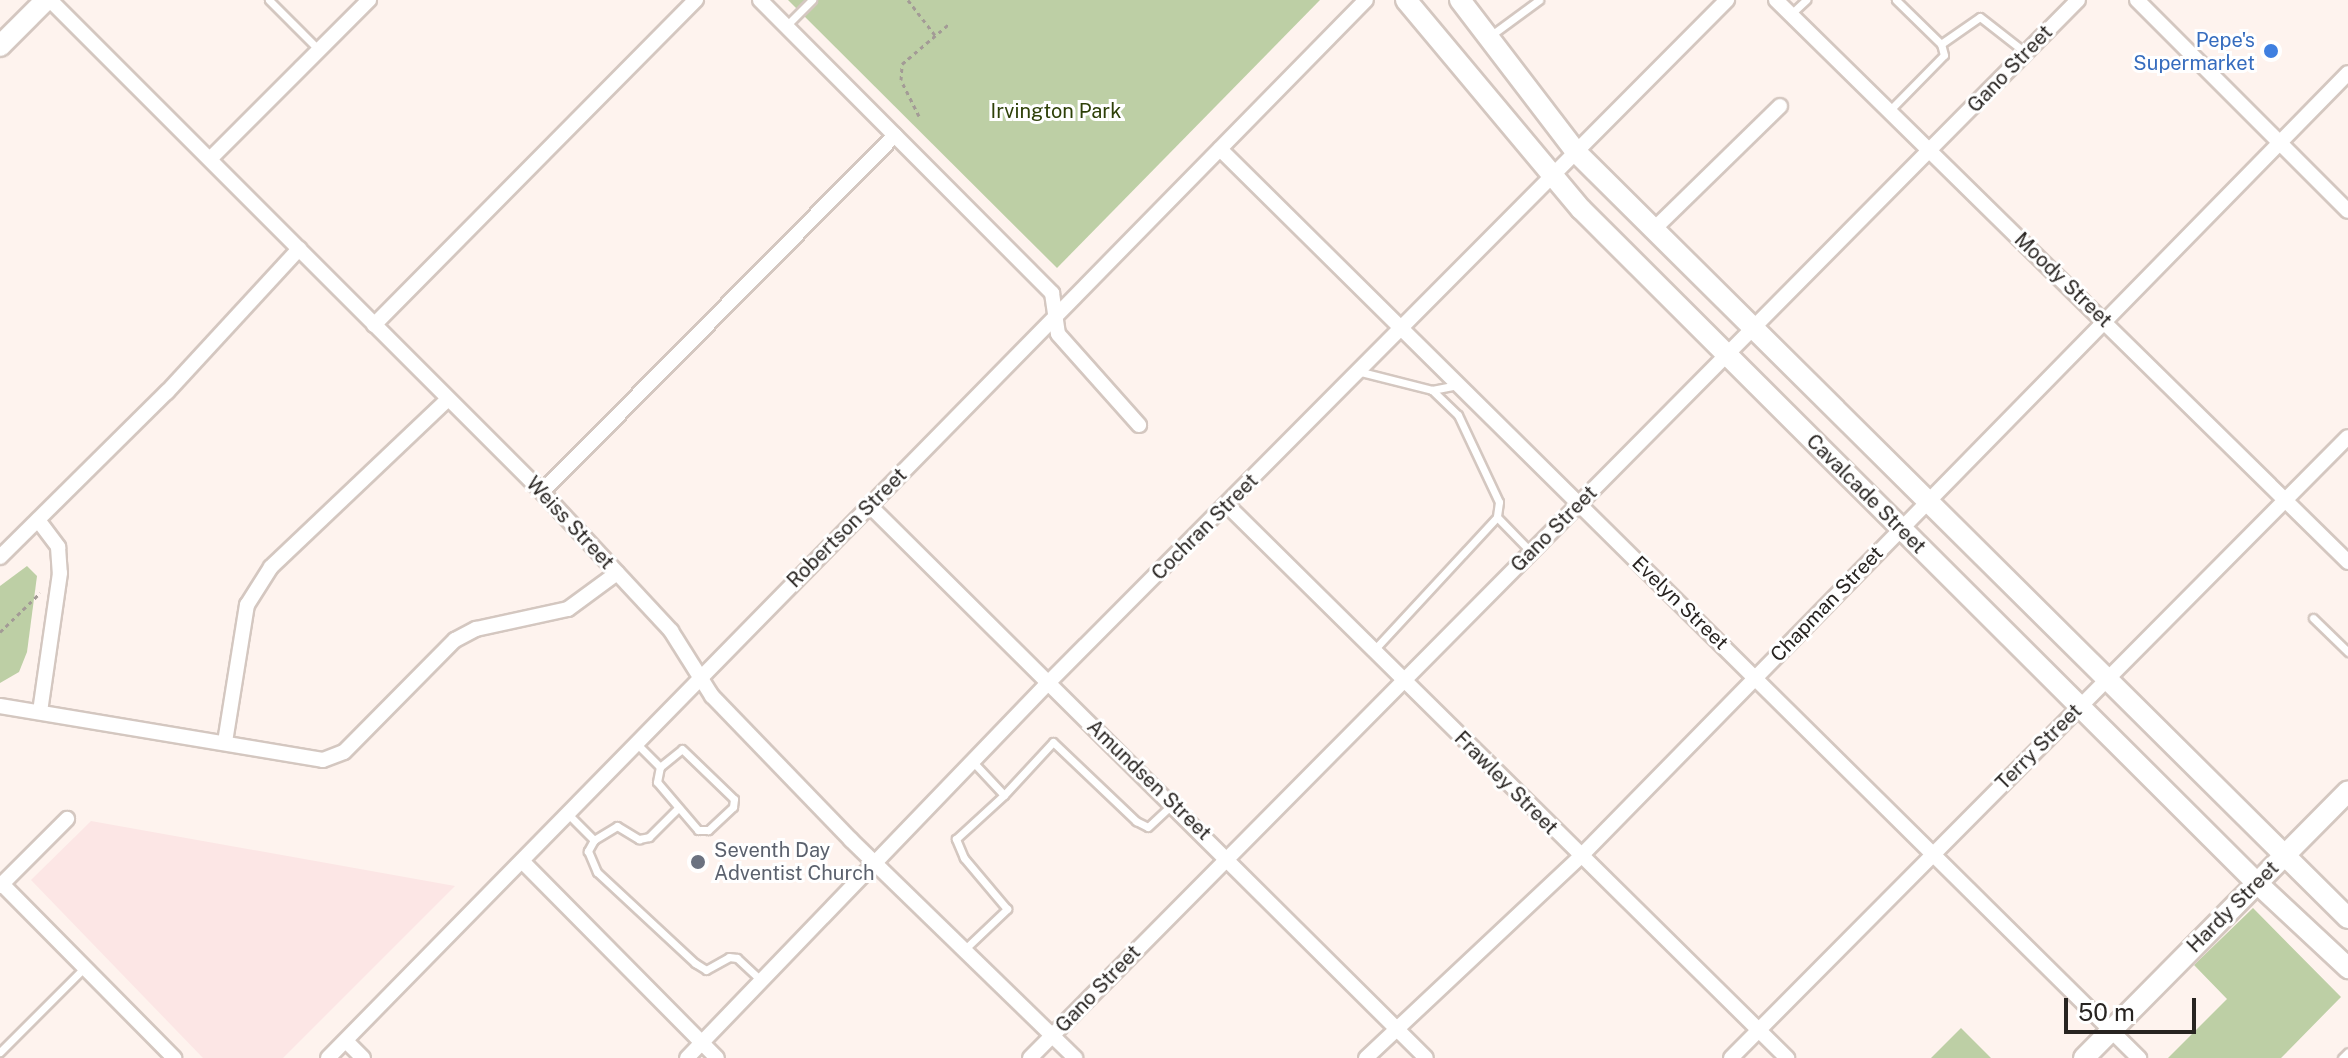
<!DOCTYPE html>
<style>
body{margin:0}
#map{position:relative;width:2348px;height:1058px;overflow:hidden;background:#fef3ee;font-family:"Public Sans",sans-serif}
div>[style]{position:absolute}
.industrial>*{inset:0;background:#fce6e5}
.green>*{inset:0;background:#bdcfa5}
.path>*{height:3px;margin-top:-1.5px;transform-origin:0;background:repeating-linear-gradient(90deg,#a39b96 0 4px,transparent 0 8px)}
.roads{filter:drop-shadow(2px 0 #d4c7c0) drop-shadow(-2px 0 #d4c7c0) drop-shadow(0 2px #d4c7c0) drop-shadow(0 -2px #d4c7c0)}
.service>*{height:7px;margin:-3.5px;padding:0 3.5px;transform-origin:3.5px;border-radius:3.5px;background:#fff}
.minor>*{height:14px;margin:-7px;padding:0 7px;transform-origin:7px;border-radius:7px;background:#fff}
.secondary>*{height:20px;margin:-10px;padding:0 10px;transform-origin:10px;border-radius:10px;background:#fff}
.dots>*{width:22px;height:22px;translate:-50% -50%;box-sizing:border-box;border:4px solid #fff;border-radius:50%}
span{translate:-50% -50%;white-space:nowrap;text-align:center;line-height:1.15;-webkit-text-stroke:6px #fff;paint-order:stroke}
.shop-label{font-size:20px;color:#366cbe}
.right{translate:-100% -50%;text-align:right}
.street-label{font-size:20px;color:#282421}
.park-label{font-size:20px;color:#2e4008}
.worship-label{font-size:20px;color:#5b616d}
.left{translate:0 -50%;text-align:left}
.scale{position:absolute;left:2064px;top:998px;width:132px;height:36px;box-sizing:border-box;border:4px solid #282421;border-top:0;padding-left:10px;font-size:24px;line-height:28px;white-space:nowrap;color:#282421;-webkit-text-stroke:6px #fff;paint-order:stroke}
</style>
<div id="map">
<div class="industrial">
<div style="clip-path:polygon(91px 821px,455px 886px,283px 1058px,203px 1058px,31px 880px)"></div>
</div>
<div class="green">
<div style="clip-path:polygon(788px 0,1320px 0,1057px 268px)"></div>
<div style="clip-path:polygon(27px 566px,37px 576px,27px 652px,19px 672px,0 683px,0 586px)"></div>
<div style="clip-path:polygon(2253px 908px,2341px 997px,2281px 1058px,2168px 1058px,2227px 999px,2194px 965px)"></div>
<div style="clip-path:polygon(1961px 1028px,1991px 1058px,1931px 1058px)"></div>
</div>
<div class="path">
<div style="left:908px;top:0;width:44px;rotate:52.4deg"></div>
<div style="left:919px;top:116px;width:40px;rotate:-116.6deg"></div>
<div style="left:901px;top:80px;width:16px;rotate:-86deg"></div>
<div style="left:902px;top:64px;width:63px;rotate:-40.5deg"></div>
<div style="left:0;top:632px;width:56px;rotate:-44.3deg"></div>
</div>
<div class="roads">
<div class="service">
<div style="left:269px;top:0;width:71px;rotate:45deg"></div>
<div style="left:1791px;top:14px;width:21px;rotate:-43deg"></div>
<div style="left:786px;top:26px;width:37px;rotate:-45deg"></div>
<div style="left:1490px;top:36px;width:61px;rotate:-36.3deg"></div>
<div style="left:1941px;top:44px;width:47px;rotate:-34.7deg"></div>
<div style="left:1980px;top:17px;width:58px;rotate:38deg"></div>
<div style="left:1889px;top:111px;width:78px;rotate:-45.5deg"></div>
<div style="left:1944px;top:55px;width:11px;rotate:-105deg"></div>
<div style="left:1941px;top:44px;width:63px;rotate:-135.6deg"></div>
<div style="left:1361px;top:372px;width:73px;rotate:14.2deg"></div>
<div style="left:1432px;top:390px;width:25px;rotate:-11deg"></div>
<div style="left:1432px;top:390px;width:36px;rotate:44deg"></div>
<div style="left:1458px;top:415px;width:96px;rotate:64.8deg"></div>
<div style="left:1499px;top:502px;width:15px;rotate:98deg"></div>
<div style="left:1497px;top:517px;width:49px;rotate:45.8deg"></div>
<div style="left:2313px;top:618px;width:49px;rotate:44.2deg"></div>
<div style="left:1374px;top:650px;width:181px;rotate:-47.2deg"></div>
<div style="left:636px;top:743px;width:34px;rotate:45deg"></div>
<div style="left:682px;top:749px;width:72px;rotate:43.9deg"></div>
<div style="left:734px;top:799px;width:8px;rotate:97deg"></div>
<div style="left:733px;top:807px;width:34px;rotate:137deg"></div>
<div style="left:708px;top:830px;width:10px;rotate:180deg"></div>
<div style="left:698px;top:830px;width:63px;rotate:-130.5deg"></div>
<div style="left:657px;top:782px;width:15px;rotate:-79deg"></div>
<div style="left:660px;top:767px;width:28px;rotate:-39deg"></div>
<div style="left:1004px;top:795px;width:72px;rotate:-47.2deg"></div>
<div style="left:1053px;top:742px;width:115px;rotate:43.6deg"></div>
<div style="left:1136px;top:821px;width:13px;rotate:27deg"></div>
<div style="left:1148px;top:827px;width:34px;rotate:-43deg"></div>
<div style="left:568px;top:814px;width:37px;rotate:45deg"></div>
<div style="left:594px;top:840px;width:13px;rotate:119deg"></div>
<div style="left:588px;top:851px;width:23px;rotate:67deg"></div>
<div style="left:597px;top:872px;width:134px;rotate:42.9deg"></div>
<div style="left:695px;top:963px;width:13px;rotate:32deg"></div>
<div style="left:706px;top:970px;width:26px;rotate:-29deg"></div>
<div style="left:729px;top:957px;width:8px;rotate:7deg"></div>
<div style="left:737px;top:958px;width:33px;rotate:43deg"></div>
<div style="left:594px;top:840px;width:27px;rotate:-31deg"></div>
<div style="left:617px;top:826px;width:26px;rotate:31deg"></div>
<div style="left:639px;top:839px;width:10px;rotate:-11deg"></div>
<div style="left:649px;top:837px;width:40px;rotate:-45deg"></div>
<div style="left:966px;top:948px;width:57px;rotate:-43.6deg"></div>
<div style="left:1007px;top:909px;width:67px;rotate:-130.1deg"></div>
<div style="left:964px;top:858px;width:21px;rotate:-113deg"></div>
<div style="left:956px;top:839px;width:65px;rotate:-42.5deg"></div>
<div style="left:1004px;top:795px;width:45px;rotate:-133.2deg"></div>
<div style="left:0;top:1052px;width:120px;rotate:-45deg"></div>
<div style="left:2342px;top:1058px;width:8px;rotate:-45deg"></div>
</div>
<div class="minor">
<div style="left:50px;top:0;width:696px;rotate:45deg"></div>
<div style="left:542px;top:492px;width:190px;rotate:47.1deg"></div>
<div style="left:671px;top:631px;width:77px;rotate:57.8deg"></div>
<div style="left:712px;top:696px;width:200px;rotate:46deg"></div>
<div style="left:851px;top:840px;width:313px;rotate:44.2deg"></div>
<div style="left:760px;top:0;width:414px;rotate:45.1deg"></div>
<div style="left:1052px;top:293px;width:41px;rotate:81.7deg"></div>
<div style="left:1058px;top:334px;width:122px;rotate:48.3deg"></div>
<div style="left:1776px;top:0;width:802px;rotate:44.49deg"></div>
<div style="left:2137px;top:0;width:298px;rotate:45deg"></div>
<div style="left:1220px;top:149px;width:1293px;rotate:44.69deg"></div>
<div style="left:210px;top:159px;width:225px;rotate:-45deg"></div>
<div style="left:1654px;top:229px;width:176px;rotate:-44.3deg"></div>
<div style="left:374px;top:325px;width:458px;rotate:-45.3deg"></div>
<div style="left:542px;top:492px;width:502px;rotate:-45.32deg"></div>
<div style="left:870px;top:506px;width:783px;rotate:44.79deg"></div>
<div style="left:1228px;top:506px;width:786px;rotate:44.64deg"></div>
<div style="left:38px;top:520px;width:34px;rotate:53deg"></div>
<div style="left:58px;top:547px;width:26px;rotate:86deg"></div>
<div style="left:60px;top:573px;width:139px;rotate:98.2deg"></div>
<div style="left:0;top:557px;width:235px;rotate:-44.7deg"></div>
<div style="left:167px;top:392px;width:195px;rotate:-47.3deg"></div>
<div style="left:0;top:706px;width:327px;rotate:9.5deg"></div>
<div style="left:323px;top:760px;width:22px;rotate:-21deg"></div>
<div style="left:344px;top:752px;width:158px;rotate:-45.3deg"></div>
<div style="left:455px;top:640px;width:24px;rotate:-28deg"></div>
<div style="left:476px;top:629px;width:94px;rotate:-12.3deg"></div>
<div style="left:568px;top:609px;width:61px;rotate:-36.3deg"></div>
<div style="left:225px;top:742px;width:139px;rotate:-80.9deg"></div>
<div style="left:247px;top:605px;width:45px;rotate:-57.7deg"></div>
<div style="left:271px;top:567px;width:244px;rotate:-43.5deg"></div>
<div style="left:522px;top:861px;width:277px;rotate:45.3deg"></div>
<div style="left:2px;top:884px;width:245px;rotate:45.3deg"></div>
<div style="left:0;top:886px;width:95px;rotate:-45deg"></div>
<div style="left:346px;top:1041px;width:24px;rotate:45deg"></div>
<div style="left:328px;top:1058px;width:1482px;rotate:-45.55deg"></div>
<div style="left:687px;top:1058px;width:522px;rotate:-46.09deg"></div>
<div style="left:1049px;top:682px;width:962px;rotate:-45.17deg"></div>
<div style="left:1030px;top:1058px;width:1489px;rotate:-45.27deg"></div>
<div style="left:1366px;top:1058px;width:294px;rotate:-43.2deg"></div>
<div style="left:1580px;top:857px;width:1097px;rotate:-45.59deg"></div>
<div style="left:1731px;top:1058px;width:875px;rotate:-45.19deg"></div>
</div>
<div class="secondary">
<div style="left:1406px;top:0;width:273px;rotate:50.1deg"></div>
<div style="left:1581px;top:209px;width:955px;rotate:44.92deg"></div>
<div style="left:2257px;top:883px;width:125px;rotate:43deg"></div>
<div style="left:1460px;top:0;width:193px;rotate:52.6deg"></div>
<div style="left:1577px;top:153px;width:1086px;rotate:44.78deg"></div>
<div style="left:0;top:46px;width:65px;rotate:-45deg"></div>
<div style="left:2084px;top:1058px;width:375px;rotate:-45.3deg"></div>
</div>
</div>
<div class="dots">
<div style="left:2271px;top:51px;background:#3f7fe0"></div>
<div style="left:698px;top:862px;background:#6b7280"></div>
</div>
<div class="shop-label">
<span class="right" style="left:2255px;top:52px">Pepe's<br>Supermarket</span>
</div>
<div class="street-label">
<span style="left:2010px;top:69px;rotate:-46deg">Gano Street</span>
<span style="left:2063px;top:280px;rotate:44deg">Moody Street</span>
<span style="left:1866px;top:494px;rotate:45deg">Cavalcade Street</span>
<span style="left:570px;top:523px;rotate:47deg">Weiss Street</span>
<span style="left:1205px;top:527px;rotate:-45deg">Cochran Street</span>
<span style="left:847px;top:528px;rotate:-45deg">Robertson Street</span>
<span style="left:1554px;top:529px;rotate:-45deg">Gano Street</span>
<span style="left:1680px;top:603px;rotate:44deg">Evelyn Street</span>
<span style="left:1827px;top:604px;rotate:-46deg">Chapman Street</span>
<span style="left:2039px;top:747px;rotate:-45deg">Terry Street</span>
<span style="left:1149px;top:780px;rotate:44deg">Amundsen Street</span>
<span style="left:1506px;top:783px;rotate:45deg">Frawley Street</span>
<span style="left:2233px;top:907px;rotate:-45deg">Hardy Street</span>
<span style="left:1098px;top:989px;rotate:-46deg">Gano Street</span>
</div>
<div class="park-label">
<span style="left:1056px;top:111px">Irvington Park</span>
</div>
<div class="worship-label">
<span class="left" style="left:714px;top:862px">Seventh Day<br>Adventist Church</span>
</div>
<div class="scale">50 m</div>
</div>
